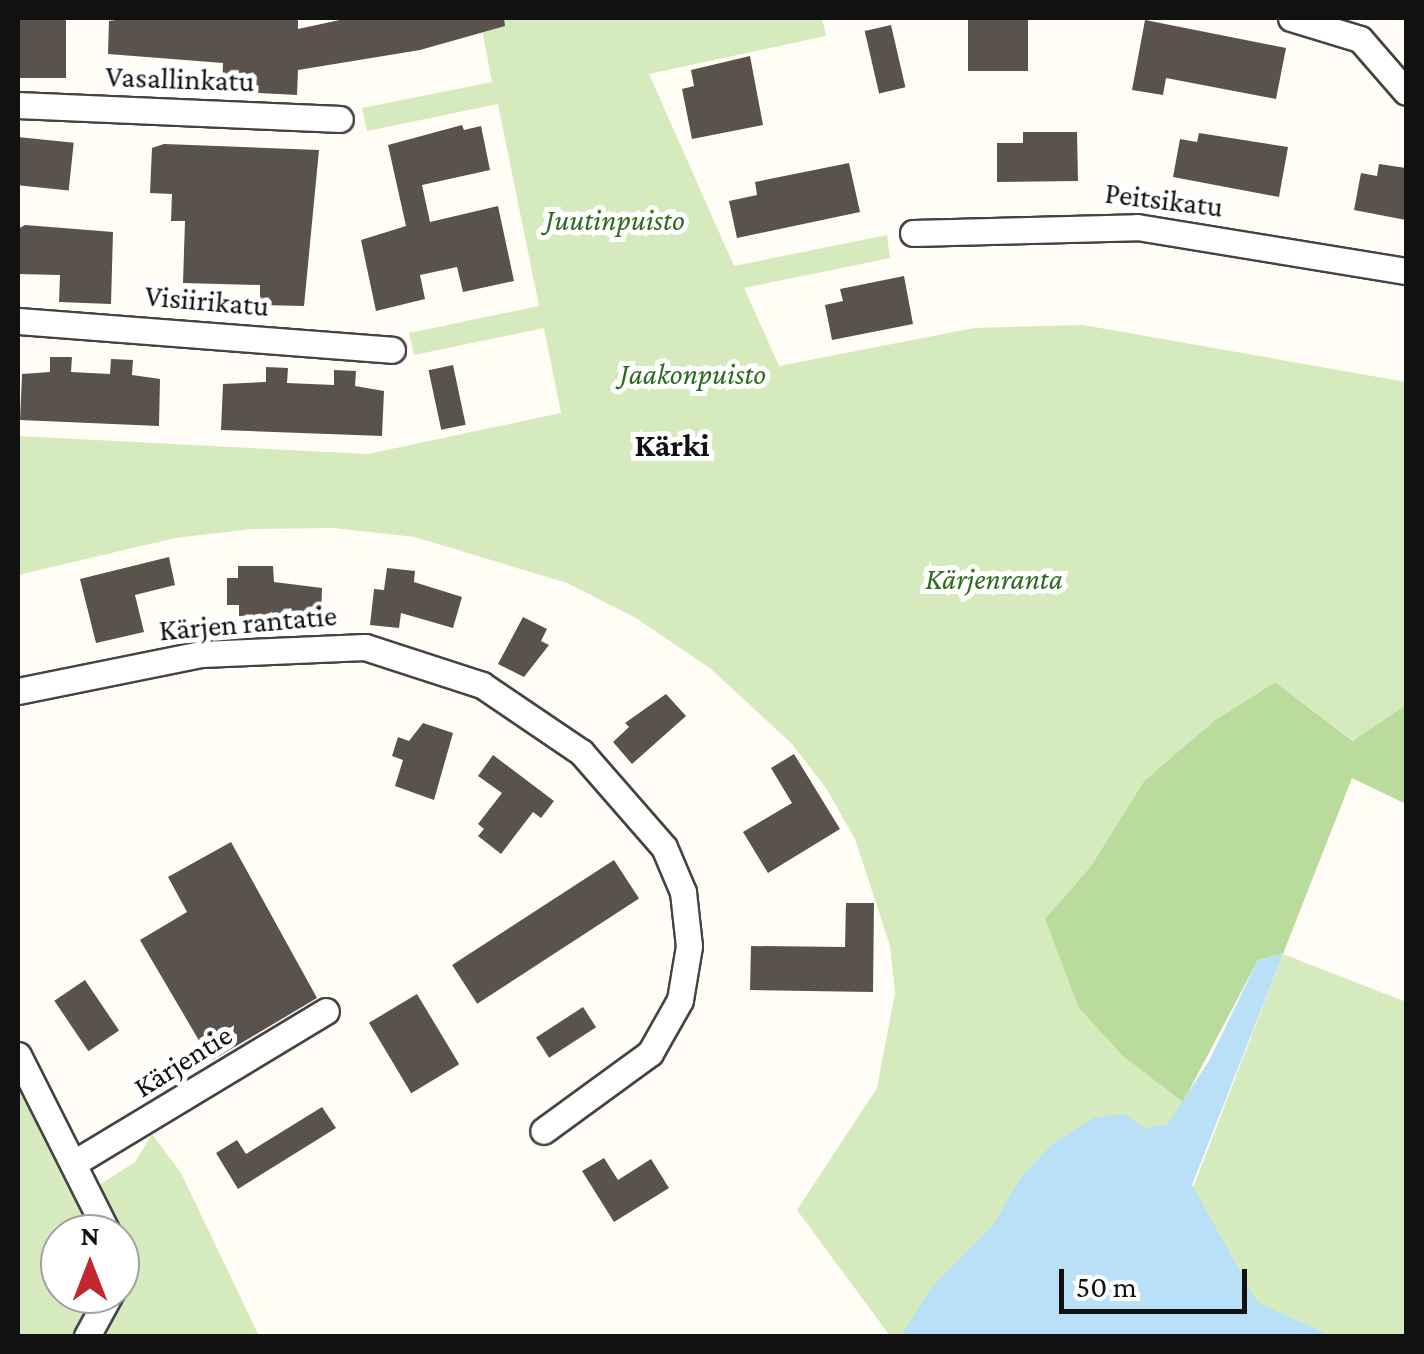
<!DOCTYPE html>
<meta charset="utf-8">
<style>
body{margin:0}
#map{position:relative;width:1424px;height:1354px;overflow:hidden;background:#fffdf5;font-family:"Crimson Pro",serif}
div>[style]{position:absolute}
.green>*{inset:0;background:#d5ebbd}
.forest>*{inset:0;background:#b9dc9c}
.water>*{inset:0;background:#b9e0f7}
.building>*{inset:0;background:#5a524d;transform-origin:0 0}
.roads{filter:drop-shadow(2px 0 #444) drop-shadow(-2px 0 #444) drop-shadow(0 2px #444) drop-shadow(0 -2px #444)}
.minor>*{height:25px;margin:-12.5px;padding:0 12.5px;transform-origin:12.5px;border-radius:12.5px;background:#fff}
span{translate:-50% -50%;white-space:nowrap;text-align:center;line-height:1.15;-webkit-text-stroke:10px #fff;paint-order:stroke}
.street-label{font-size:30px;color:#111}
.park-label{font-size:30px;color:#2f6b1f;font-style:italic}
.neighbourhood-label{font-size:32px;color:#111;font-weight:700}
.frame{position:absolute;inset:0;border:20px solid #111;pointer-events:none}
.north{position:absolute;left:40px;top:1214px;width:100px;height:100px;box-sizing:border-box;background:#fff;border:2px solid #a0a0a0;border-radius:50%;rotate:0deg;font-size:28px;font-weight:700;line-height:40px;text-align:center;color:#111}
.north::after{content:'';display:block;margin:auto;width:35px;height:45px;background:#c4262e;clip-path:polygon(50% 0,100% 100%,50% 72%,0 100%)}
.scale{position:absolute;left:1059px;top:1269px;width:188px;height:45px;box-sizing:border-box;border:5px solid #111;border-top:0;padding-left:12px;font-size:30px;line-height:35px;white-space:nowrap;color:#111;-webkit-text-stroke:8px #fff;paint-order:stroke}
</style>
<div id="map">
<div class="green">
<div style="clip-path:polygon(480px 18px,822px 18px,826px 36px,649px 74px,734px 266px,887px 235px,890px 258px,744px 288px,779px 366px,974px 328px,1083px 325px,1406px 382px,1406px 705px,1354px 741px,1275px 682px,1214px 721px,1144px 781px,1091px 866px,1045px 919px,1109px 1041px,1183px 1102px,1134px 1235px,996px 1336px,890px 1336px,797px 1210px,877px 1088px,895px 993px,890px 946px,855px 839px,826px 788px,792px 744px,711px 669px,636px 618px,567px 583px,415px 537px,333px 528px,252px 529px,175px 538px,18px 575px,18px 436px,368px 454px,561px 413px,544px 328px,414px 355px,409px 333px,539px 306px,498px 104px,367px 131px,362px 108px,492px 82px)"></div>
<div style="clip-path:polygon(1283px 954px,1406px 1002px,1406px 1336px,1136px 1336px)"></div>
<div style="clip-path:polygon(evenodd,18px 1082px,79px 1198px,135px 1162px,152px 1134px,181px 1173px,259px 1336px,18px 1336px,18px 1082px,60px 1234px,120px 1234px,120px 1294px,60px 1294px,60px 1234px)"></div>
</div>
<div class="forest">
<div style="clip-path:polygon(1275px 682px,1353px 741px,1406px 705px,1406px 804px,1352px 778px,1283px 954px,1258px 960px,1183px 1102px,1123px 1056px,1079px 1008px,1045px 919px,1091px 866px,1144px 781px,1214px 721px)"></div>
</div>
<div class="water">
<div style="clip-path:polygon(1283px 954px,1192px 1185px,1257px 1302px,1331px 1336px,901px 1336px,931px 1288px,995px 1222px,1019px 1180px,1052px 1144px,1093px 1118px,1124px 1114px,1145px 1128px,1167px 1125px,1210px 1059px,1258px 960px)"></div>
</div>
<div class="building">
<div style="left:18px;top:18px;width:48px;height:60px"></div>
<div style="clip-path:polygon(128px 18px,298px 18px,298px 29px,349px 18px,504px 18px,505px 26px,420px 50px,298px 70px,297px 95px,222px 91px,223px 63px,108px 54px,109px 21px)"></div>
<div style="left:1028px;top:19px;width:52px;height:60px;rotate:90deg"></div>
<div style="clip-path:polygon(1145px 20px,1286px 48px,1276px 99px,1166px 78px,1163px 95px,1132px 90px)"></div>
<div style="left:891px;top:25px;width:64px;height:27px;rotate:77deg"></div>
<div style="clip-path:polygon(750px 56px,763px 125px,692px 139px,682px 89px,694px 86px,691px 70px)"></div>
<div style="clip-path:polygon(462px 125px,464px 130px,481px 126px,490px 170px,422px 185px,430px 222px,498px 206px,514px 281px,463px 292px,457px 267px,420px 275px,425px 299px,376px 311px,361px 240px,406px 226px,388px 145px)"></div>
<div style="clip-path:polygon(1023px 132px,1077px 132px,1078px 181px,997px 182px,997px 143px,1023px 143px)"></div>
<div style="clip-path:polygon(1199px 133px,1288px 147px,1279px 197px,1173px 177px,1180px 139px,1197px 142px)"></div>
<div style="left:18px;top:137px;width:56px;height:48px;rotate:6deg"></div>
<div style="clip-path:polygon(164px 144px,319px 150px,304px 306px,260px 305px,260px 285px,183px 283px,185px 221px,171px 221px,172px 194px,150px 193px,152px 148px)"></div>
<div style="clip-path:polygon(849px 163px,860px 212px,737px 238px,729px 201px,757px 195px,755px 182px)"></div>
<div style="clip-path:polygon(1379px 164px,1406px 168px,1406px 220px,1354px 210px,1361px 173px,1377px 176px)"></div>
<div style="clip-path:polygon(25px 225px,113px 232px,111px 304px,59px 302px,60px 275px,18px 274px,18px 229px)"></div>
<div style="clip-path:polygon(904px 276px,913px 324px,832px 340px,825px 305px,843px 301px,840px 289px)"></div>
<div style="clip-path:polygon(50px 357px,72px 357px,71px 372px,110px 374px,111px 359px,133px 360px,132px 375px,160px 379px,159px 426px,20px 420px,22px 374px,50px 372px)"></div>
<div style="left:453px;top:365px;width:61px;height:25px;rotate:78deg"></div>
<div style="clip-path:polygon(266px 367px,288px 368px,287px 383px,334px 385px,334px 370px,356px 371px,355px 386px,384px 391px,382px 436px,221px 430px,223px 384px,266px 382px)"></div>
<div style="clip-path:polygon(169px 557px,175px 585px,135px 595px,144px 632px,96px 643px,80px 579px)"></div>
<div style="clip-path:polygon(238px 566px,273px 566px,274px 582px,322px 588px,321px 618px,239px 616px,239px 605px,227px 605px,227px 578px,238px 578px)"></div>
<div style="clip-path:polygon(387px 568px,415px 571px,414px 582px,462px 597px,453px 628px,401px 613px,399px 628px,370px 625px,374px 589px,384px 590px)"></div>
<div style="clip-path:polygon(523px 617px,547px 629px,541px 641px,549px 645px,524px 677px,498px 664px)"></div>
<div style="clip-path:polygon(666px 694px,686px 716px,632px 764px,613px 742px,629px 727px,625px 723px)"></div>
<div style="clip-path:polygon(423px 723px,453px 733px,434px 800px,395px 786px,403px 760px,392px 756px,398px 737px,409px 741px)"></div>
<div style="clip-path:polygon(794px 754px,840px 829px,768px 873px,743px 832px,792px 803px,771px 768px)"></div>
<div style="clip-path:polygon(493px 755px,554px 801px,541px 818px,533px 812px,501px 854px,478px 836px,484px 829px,478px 824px,502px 793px,478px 776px)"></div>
<div style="clip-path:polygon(231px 842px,317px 998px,211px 1061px,140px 940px,187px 912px,168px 877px)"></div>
<div style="left:614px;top:860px;width:46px;height:193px;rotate:57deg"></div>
<div style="clip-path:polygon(846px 903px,874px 903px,873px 992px,750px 990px,751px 946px,845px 947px)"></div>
<div style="left:85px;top:980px;width:61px;height:37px;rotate:56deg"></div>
<div style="left:417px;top:994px;width:82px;height:56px;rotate:59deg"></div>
<div style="left:583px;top:1007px;width:24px;height:56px;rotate:57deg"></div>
<div style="clip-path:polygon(322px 1107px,336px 1128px,238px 1189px,216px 1153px,237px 1140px,246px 1154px)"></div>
<div style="clip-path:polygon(604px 1158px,618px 1180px,651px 1159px,669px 1188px,614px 1222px,582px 1171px)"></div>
</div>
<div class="roads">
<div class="minor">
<div style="left:1291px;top:18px;width:72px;rotate:16.9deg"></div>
<div style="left:1360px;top:39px;width:70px;rotate:49deg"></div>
<div style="left:18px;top:105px;width:322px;rotate:2.5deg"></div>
<div style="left:913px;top:233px;width:224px;rotate:-1.5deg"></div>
<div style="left:1137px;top:227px;width:273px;rotate:9.3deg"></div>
<div style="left:18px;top:321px;width:375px;rotate:4.4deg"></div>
<div style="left:18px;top:691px;width:188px;rotate:-11.4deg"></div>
<div style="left:202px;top:654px;width:163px;rotate:-2.5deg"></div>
<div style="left:365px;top:647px;width:123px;rotate:18deg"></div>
<div style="left:482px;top:685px;width:120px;rotate:34.1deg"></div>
<div style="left:581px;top:752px;width:126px;rotate:48.9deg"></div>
<div style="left:664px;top:847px;width:49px;rotate:67.1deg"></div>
<div style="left:683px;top:892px;width:54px;rotate:83.7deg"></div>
<div style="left:689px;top:946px;width:55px;rotate:99.5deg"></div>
<div style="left:680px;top:1000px;width:61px;rotate:119.5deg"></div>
<div style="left:650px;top:1053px;width:132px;rotate:143.9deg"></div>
<div style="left:18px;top:1055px;width:200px;rotate:63.3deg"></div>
<div style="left:74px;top:1163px;width:294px;rotate:-31.1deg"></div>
<div style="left:87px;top:1336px;width:48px;rotate:-61.3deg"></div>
</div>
</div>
<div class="street-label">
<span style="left:180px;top:79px;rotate:2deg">Vasallinkatu</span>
<span style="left:1164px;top:200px;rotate:7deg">Peitsikatu</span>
<span style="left:207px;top:301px;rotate:5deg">Visiirikatu</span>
<span style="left:248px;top:623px;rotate:-5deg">Kärjen rantatie</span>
<span style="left:183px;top:1061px;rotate:-32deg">Kärjentie</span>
</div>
<div class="park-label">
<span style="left:615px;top:220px">Juutinpuisto</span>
<span style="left:693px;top:374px">Jaakonpuisto</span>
<span style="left:994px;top:579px">Kärjenranta</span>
</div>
<div class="neighbourhood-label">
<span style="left:672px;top:445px">Kärki</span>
</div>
<div class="frame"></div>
<div class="north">N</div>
<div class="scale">50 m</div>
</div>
